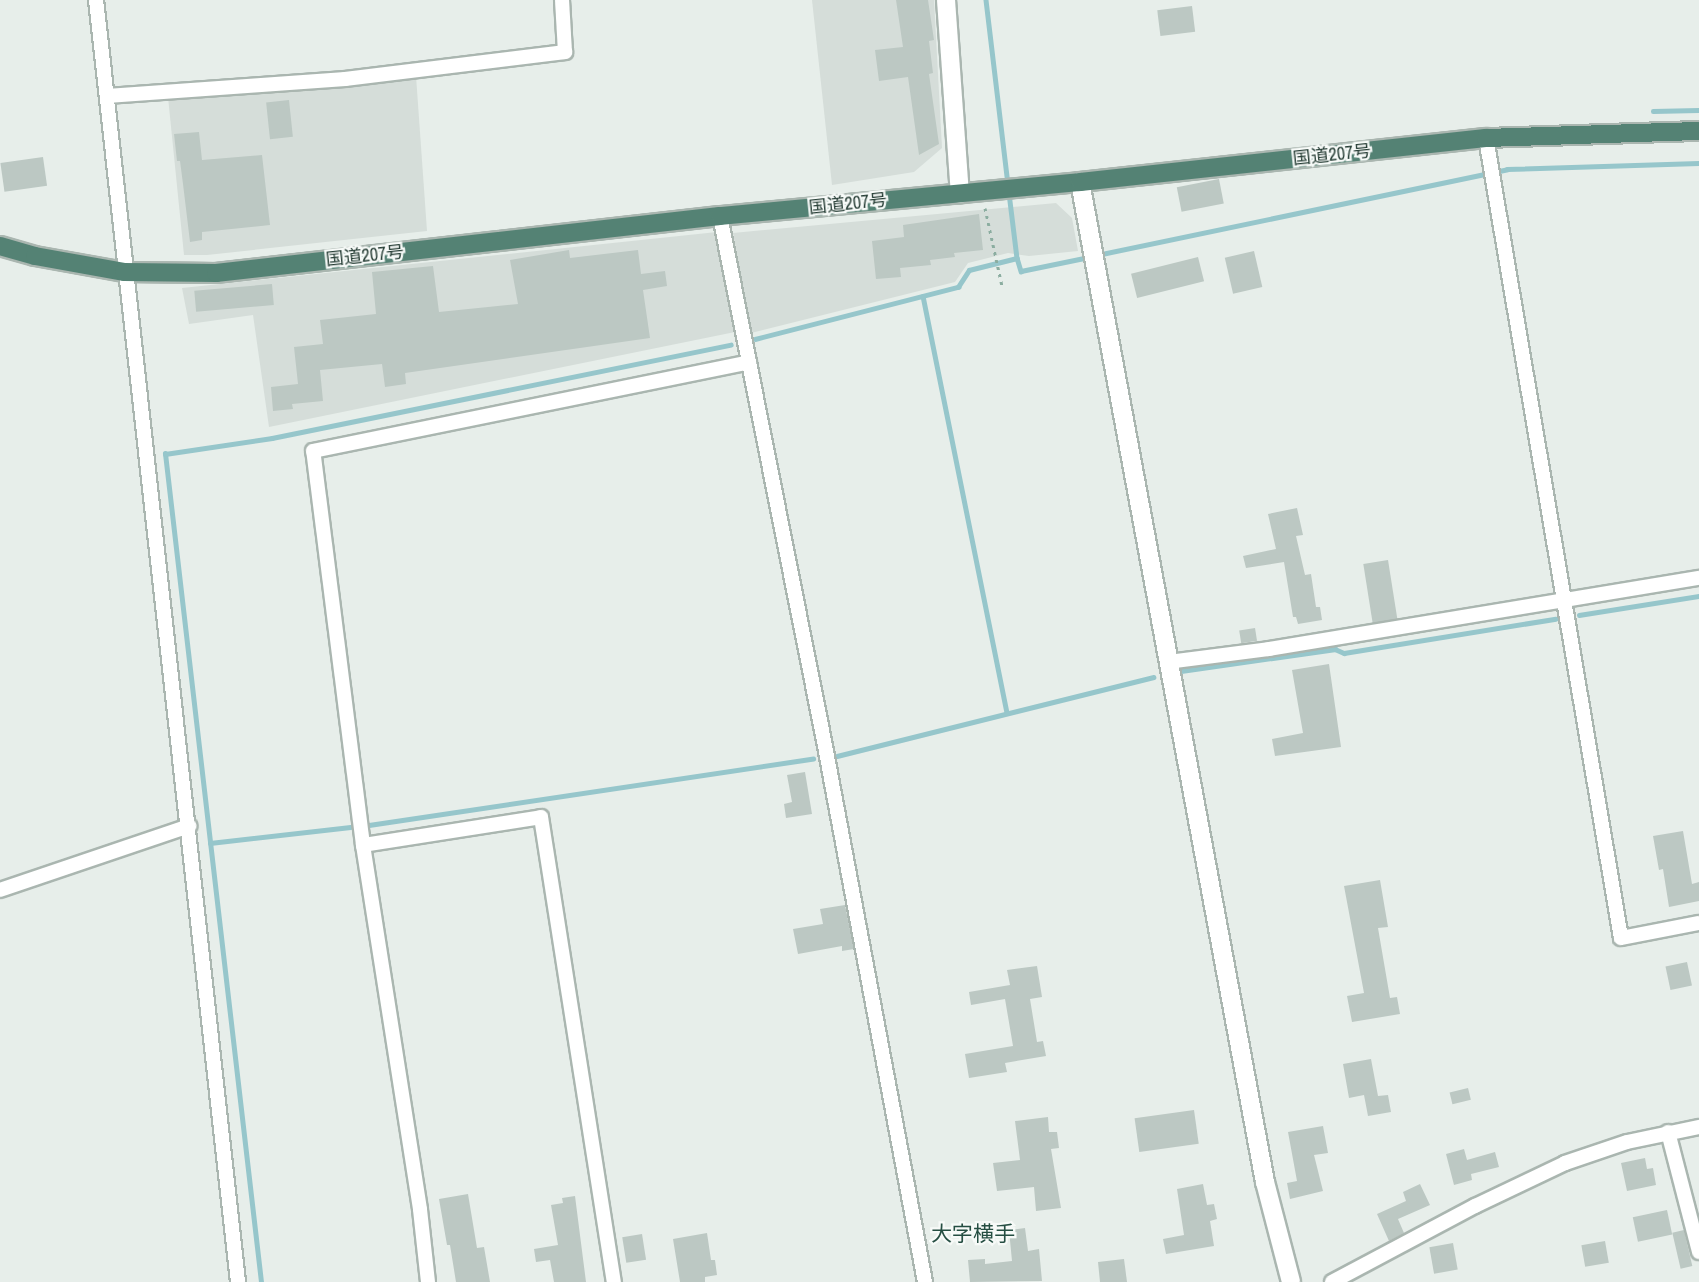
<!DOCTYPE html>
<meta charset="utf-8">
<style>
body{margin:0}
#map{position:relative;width:1699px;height:1282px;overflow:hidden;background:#e7eeea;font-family:"Archivo Narrow","Noto Sans JP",sans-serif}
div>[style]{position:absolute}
.built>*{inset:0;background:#d5ddd9}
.stream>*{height:4.5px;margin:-2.25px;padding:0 2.25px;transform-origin:2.25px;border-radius:2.25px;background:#96c6cb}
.building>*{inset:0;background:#bcc8c3;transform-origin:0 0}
.path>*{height:3px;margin-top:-1.5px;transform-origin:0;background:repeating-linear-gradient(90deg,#8bada0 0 3px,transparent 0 7.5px)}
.roads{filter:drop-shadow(2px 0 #aab6b0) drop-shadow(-2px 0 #aab6b0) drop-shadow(0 2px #aab6b0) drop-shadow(0 -2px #aab6b0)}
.minor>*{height:14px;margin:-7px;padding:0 7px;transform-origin:7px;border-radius:7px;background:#fff}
.tertiary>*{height:18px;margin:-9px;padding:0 9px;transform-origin:9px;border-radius:9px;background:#fff}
.trunk>*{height:18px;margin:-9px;padding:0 9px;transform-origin:9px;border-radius:9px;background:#548274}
span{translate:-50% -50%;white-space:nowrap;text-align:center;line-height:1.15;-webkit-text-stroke:4.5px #f7faf8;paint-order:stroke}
.street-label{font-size:18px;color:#273e36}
.quarter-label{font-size:21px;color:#254e42}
</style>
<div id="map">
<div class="built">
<div style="clip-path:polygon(812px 0,934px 0,942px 148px,914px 172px,832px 185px)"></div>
<div style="clip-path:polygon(416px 76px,427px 231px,207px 255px,184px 255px,168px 97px)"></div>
<div style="clip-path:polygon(1056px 203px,1072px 218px,1078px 251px,1029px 256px,1008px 253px,968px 263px,955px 282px,751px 333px,733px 233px)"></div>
<div style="clip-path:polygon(717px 232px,735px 332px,269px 427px,253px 315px,189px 324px,182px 288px)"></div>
</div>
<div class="stream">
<div style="left:986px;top:0;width:186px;rotate:83.2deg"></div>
<div style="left:1653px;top:111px;width:46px;rotate:-1.2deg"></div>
<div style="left:1009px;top:193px;width:65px;rotate:83deg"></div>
<div style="left:1017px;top:258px;width:14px;rotate:73deg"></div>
<div style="left:1021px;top:271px;width:69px;rotate:-11.6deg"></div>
<div style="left:1097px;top:255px;width:419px;rotate:-11.8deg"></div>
<div style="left:1507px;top:169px;width:192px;rotate:-1.8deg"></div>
<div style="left:923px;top:296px;width:425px;rotate:78.6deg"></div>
<div style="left:755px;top:339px;width:210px;rotate:-14.4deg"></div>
<div style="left:958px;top:287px;width:20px;rotate:-57deg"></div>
<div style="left:969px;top:270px;width:49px;rotate:-14deg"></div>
<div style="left:1579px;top:615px;width:121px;rotate:-9deg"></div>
<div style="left:1181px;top:671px;width:156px;rotate:-8.1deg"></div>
<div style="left:1335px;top:649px;width:10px;rotate:24deg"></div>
<div style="left:1344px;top:653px;width:214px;rotate:-9.2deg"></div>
<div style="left:837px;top:756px;width:326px;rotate:-14deg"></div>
<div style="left:369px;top:825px;width:449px;rotate:-8.5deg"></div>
<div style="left:210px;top:843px;width:141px;rotate:-6.5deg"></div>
<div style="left:261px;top:1282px;width:834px;rotate:-96.61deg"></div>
<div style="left:165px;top:454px;width:108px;rotate:-8.5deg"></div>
<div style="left:272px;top:438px;width:468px;rotate:-11.5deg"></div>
</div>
<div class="building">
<div style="clip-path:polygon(896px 0,928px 0,934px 40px,929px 41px,933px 73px,929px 74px,939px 144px,919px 155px,908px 77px,879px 81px,875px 50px,903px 47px)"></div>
<div style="left:1192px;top:6px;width:26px;height:35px;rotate:83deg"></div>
<div style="left:289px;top:100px;width:37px;height:23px;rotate:84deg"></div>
<div style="clip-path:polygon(199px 132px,202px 160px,262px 155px,270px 225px,202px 232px,202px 240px,190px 242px,183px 184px,180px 161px,177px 161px,174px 134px)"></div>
<div style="left:43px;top:157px;width:29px;height:43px;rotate:82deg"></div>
<div style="left:1219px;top:179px;width:25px;height:43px;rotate:79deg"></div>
<div style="clip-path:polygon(979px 214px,983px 250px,954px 253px,955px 257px,930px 260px,931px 265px,900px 268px,901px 277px,876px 279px,872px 241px,904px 237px,903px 225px)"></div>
<div style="clip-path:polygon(569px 250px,570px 258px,638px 250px,641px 274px,665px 271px,667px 286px,643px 290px,650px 338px,405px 373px,406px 384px,385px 387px,382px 364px,320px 370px,323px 401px,292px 404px,293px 409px,273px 411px,271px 387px,298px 384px,294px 347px,323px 344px,320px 320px,376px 314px,372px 272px,433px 266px,439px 312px,518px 304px,510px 260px)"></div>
<div style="left:1254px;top:251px;width:37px;height:30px;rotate:77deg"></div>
<div style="left:1198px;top:257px;width:25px;height:69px;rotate:76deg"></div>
<div style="left:272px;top:284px;width:21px;height:78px;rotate:85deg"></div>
<div style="clip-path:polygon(1297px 508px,1303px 535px,1296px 536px,1305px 575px,1311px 574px,1316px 607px,1320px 607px,1322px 620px,1298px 624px,1296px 617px,1293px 617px,1284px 562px,1246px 568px,1243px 556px,1276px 549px,1268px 514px)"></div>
<div style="left:1388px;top:560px;width:60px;height:25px;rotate:81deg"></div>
<div style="left:1255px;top:628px;width:13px;height:16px;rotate:81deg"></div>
<div style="clip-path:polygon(1329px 664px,1341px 747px,1275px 756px,1272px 739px,1303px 733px,1292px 670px)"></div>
<div style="clip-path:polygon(805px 772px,812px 814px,786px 818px,784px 804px,792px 802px,787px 775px)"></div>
<div style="clip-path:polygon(1683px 831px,1692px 884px,1699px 882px,1699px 901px,1669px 907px,1663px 869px,1659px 870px,1653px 836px)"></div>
<div style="clip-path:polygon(1380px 880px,1388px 927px,1378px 928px,1390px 998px,1397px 997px,1400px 1014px,1352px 1022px,1347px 996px,1364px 993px,1344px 886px)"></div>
<div style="clip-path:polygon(845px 905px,854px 949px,842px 951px,842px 946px,798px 954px,793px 929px,823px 924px,820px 909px)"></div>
<div style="left:1687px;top:962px;width:24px;height:22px;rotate:78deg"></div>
<div style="clip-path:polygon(1037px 966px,1042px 997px,1030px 999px,1037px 1042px,1043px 1041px,1046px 1056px,1005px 1063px,1007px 1072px,969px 1078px,965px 1054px,1013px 1046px,1005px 999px,971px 1005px,969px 992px,1010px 985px,1007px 970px)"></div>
<div style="clip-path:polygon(1371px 1059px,1378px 1096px,1388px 1095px,1391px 1112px,1368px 1116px,1364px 1095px,1349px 1098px,1343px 1064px)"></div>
<div style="left:1468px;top:1088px;width:12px;height:19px;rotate:76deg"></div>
<div style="left:1194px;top:1110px;width:34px;height:60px;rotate:82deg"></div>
<div style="clip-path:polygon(1048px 1117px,1049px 1132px,1057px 1132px,1059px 1148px,1051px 1149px,1061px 1208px,1036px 1211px,1034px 1187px,997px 1191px,993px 1163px,1020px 1160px,1015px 1121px)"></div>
<div style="clip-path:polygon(1323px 1126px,1328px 1153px,1314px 1155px,1323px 1191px,1290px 1199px,1287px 1183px,1297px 1181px,1288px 1132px)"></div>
<div style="clip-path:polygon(1464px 1149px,1467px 1160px,1495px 1152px,1499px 1167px,1471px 1174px,1472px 1180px,1454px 1185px,1446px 1154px)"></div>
<div style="clip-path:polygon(1645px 1158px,1647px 1169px,1653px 1168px,1656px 1185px,1627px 1191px,1621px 1163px)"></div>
<div style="clip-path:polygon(1203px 1184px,1207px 1205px,1214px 1204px,1217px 1219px,1210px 1221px,1214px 1246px,1166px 1254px,1163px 1239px,1184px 1235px,1177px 1189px)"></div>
<div style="clip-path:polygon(1420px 1184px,1430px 1205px,1398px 1219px,1404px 1233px,1389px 1241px,1377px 1214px,1406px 1201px,1403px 1192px)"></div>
<div style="clip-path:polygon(468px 1194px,477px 1248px,484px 1247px,490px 1282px,456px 1282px,450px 1245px,447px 1245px,439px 1199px)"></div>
<div style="clip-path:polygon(575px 1196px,586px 1282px,554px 1282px,550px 1260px,536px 1262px,534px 1249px,558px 1245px,551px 1205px,563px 1203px,562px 1198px)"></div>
<div style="left:1667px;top:1210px;width:25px;height:35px;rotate:78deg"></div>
<div style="clip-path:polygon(1025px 1228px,1028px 1251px,1039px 1249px,1042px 1281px,970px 1282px,968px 1260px,985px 1259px,985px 1264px,1012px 1261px,1009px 1230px)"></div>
<div style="left:1684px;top:1230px;width:37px;height:12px;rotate:77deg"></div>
<div style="clip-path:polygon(707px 1233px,711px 1260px,715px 1260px,717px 1275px,705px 1277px,705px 1282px,680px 1282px,673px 1239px)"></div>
<div style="left:642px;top:1234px;width:26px;height:20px;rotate:81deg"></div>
<div style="left:1605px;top:1241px;width:22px;height:24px;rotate:80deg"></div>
<div style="left:1453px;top:1243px;width:27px;height:24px;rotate:80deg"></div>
<div style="clip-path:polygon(1124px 1259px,1127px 1282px,1100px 1282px,1098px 1262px)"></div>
</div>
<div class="path">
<div style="left:985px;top:208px;width:80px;rotate:77.7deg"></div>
</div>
<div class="roads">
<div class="minor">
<div style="left:96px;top:0;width:1290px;rotate:83.68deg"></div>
<div style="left:107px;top:96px;width:239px;rotate:-4.1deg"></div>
<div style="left:345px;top:79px;width:222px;rotate:-7deg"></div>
<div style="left:565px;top:52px;width:52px;rotate:-93.3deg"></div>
<div style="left:1486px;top:138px;width:811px;rotate:80.42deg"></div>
<div style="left:1621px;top:938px;width:79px;rotate:-10.9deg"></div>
<div style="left:720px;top:216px;width:540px;rotate:78.79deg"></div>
<div style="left:825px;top:746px;width:545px;rotate:79.43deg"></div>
<div style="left:1168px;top:662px;width:102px;rotate:-7.3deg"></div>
<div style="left:1269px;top:649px;width:436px;rotate:-9.4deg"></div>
<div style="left:363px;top:845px;width:180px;rotate:-8.9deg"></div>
<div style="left:541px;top:817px;width:471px;rotate:81.1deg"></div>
<div style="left:0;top:890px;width:200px;rotate:-18.7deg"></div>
<div style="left:1668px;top:1132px;width:124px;rotate:75.5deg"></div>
<div style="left:428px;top:1282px;width:73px;rotate:-96.3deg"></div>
<div style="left:420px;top:1209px;width:368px;rotate:-98.9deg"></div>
<div style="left:363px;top:845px;width:397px;rotate:-97.2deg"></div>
<div style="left:313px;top:451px;width:445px;rotate:-11.5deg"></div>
<div style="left:1332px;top:1282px;width:162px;rotate:-28deg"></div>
<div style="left:1475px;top:1206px;width:100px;rotate:-25.5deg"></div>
<div style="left:1565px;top:1163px;width:65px;rotate:-18.7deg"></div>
<div style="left:1627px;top:1142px;width:74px;rotate:-11.8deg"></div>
</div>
<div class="tertiary">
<div style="left:946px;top:0;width:194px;rotate:85.9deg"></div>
<div style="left:1080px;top:182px;width:1017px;rotate:79.52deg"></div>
<div style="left:1265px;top:1182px;width:103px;rotate:75.4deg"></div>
</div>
<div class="trunk">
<div style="left:0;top:246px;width:36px;rotate:16deg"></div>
<div style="left:35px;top:256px;width:90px;rotate:10.2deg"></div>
<div style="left:124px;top:272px;width:92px;rotate:0.6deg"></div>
<div style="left:216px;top:273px;width:507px;rotate:-6.45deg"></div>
<div style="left:720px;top:216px;width:362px;rotate:-5.4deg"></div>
<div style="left:1080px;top:182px;width:408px;rotate:-6.2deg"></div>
<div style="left:1486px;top:138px;width:213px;rotate:-1.9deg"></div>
</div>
</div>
<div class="street-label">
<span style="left:1332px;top:155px;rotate:-6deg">国道207号</span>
<span style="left:848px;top:204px;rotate:-6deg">国道207号</span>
<span style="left:365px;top:256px;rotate:-6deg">国道207号</span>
</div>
<div class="quarter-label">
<span style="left:973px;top:1234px">大字横手</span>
</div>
</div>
